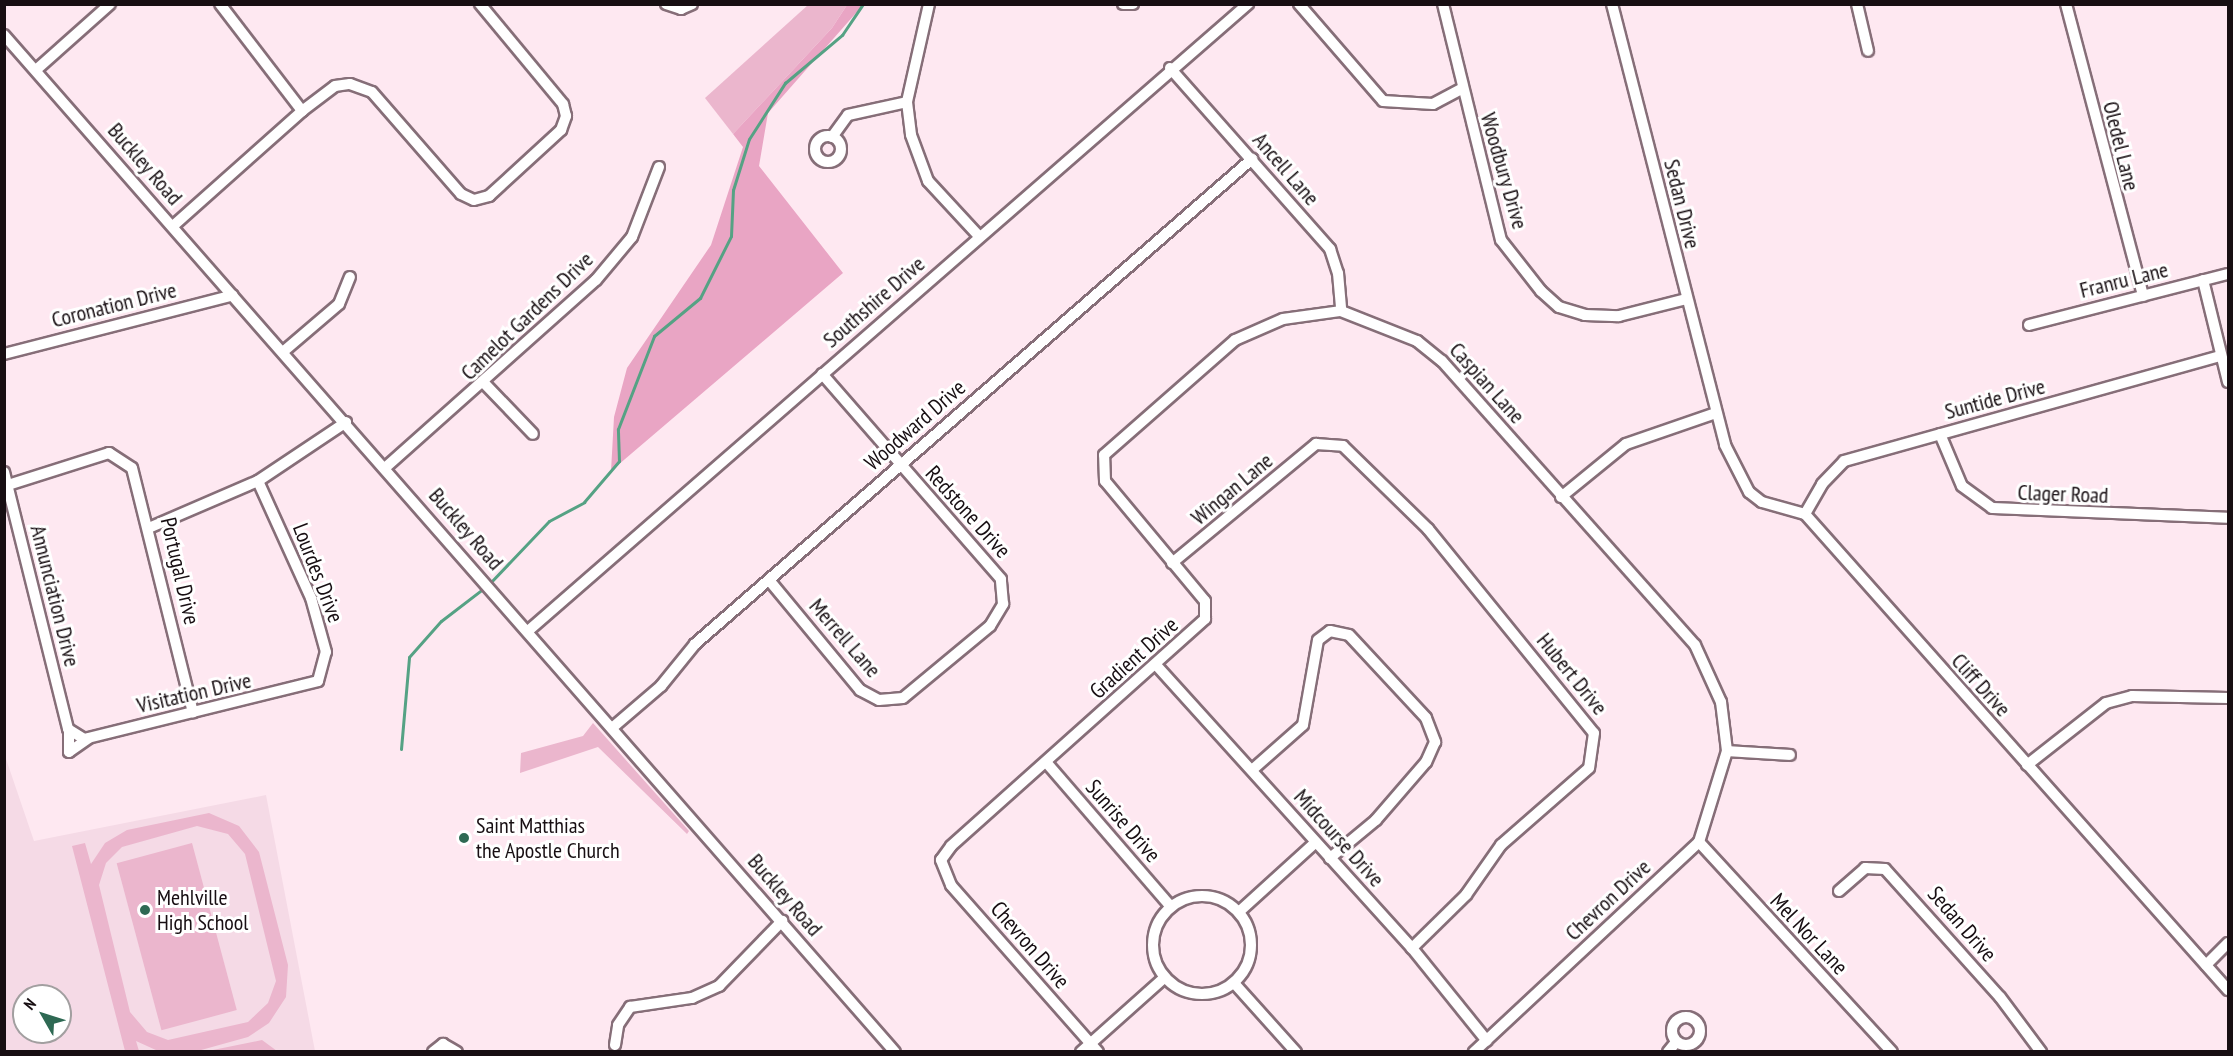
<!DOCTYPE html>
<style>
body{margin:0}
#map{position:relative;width:2233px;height:1056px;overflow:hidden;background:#fee8f1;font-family:"PT Sans Narrow",sans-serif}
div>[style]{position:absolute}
.built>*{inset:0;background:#f5dae6}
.green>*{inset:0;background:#ebb6cd;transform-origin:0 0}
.forest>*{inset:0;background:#e9a5c4}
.stream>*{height:3px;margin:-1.5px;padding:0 1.5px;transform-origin:1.5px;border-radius:1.5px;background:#55a284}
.roads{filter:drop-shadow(2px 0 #866e78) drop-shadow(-2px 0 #866e78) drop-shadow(0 2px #866e78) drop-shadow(0 -2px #866e78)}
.minor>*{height:10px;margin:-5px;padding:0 5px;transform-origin:5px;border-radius:5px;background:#fff}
.minor>.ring{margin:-5px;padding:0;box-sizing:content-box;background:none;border:10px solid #fff;border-radius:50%}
.dots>*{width:16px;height:16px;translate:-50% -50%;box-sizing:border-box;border:3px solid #fff;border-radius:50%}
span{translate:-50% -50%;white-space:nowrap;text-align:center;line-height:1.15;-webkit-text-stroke:6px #fff;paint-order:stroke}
.street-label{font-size:22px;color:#170e12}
.poi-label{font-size:22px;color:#170e12}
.left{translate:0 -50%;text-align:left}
.frame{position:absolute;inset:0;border:6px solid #170e12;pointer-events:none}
.north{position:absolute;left:12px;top:984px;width:60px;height:60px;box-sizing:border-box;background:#fff;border:2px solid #a29fa0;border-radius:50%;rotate:309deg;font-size:16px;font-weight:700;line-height:24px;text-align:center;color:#170e12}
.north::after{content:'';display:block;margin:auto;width:21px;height:27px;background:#2e6953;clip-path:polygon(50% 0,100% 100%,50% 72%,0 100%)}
</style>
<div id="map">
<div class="built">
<div style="clip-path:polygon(evenodd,4px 753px,34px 841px,266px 795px,315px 1051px,5px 1051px,4px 753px,24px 996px,60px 996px,60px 1032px,24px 1032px,24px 996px)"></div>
</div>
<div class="green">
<div style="clip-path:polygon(808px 5px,847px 5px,832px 28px,733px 134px,705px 98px)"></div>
<div style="clip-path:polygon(593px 723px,689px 831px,687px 834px,598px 747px,520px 773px,521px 753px,583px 736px)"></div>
<div style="clip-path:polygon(evenodd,209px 813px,239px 826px,259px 852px,288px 965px,286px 997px,269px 1023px,248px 1037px,194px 1052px,158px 1051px,136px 1041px,139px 1051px,125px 1051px,72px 846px,85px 843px,91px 864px,105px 843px,127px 830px,209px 813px,197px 826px,228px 834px,245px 854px,276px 981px,268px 1003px,248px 1022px,168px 1040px,147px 1032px,130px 1012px,99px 885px,106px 863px,122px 847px,197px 826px)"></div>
<div style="left:192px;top:843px;width:173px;height:78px;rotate:75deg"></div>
<div style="clip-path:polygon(262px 1040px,277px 1051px,208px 1051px)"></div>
</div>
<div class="forest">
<div style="clip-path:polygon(847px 5px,863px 5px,768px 113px,759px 166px,843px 273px,611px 471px,614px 417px,627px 368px,711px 245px,743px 147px,733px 134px,832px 28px)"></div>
</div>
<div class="stream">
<div style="left:489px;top:584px;width:87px;rotate:-46.4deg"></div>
<div style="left:549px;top:521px;width:40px;rotate:-28deg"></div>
<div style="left:584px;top:502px;width:54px;rotate:-49.5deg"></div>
<div style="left:619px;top:461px;width:32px;rotate:-92deg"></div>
<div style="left:618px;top:429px;width:100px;rotate:-68.8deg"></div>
<div style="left:654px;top:336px;width:60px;rotate:-39.6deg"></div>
<div style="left:700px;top:298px;width:69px;rotate:-63.4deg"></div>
<div style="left:731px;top:236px;width:46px;rotate:-87.5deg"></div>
<div style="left:733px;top:190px;width:53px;rotate:-72.6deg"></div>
<div style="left:749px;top:139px;width:67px;rotate:-57.3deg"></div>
<div style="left:785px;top:83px;width:75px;rotate:-40.1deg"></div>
<div style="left:842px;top:35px;width:37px;rotate:-56deg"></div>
<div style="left:401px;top:749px;width:92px;rotate:-85deg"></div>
<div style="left:409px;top:657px;width:48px;rotate:-48.4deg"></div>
<div style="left:441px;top:621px;width:54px;rotate:-37.5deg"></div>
</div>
<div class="roads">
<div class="minor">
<div style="left:220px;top:4px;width:135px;rotate:52.5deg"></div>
<div style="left:666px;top:4px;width:16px;rotate:18deg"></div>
<div style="left:681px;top:9px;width:12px;rotate:-24deg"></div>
<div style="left:929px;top:4px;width:100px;rotate:102.7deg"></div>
<div style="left:907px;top:102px;width:33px;rotate:83deg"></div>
<div style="left:911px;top:135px;width:49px;rotate:69.7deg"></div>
<div style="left:928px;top:181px;width:75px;rotate:47.2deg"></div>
<div style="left:1123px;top:4px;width:10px"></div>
<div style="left:1299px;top:4px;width:128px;rotate:49.1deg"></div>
<div style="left:1383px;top:101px;width:50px;rotate:3.4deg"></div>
<div style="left:1433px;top:104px;width:32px;rotate:-28deg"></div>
<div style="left:1443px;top:4px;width:243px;rotate:76.2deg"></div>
<div style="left:1501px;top:240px;width:65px;rotate:51.9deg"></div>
<div style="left:1541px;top:291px;width:24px;rotate:42deg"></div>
<div style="left:1559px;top:307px;width:27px;rotate:17deg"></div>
<div style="left:1585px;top:315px;width:34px;rotate:2deg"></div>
<div style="left:1619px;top:316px;width:69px;rotate:-14.2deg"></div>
<div style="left:1612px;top:4px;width:455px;rotate:75.6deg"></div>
<div style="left:1725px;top:445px;width:53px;rotate:62.9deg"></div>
<div style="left:1749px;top:492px;width:16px;rotate:38deg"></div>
<div style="left:1762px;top:502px;width:45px;rotate:15.6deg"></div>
<div style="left:1805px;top:514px;width:637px;rotate:48.37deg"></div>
<div style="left:1857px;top:4px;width:48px;rotate:76.8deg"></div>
<div style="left:2066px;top:4px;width:302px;rotate:75.2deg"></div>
<div style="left:4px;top:35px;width:1352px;rotate:48.78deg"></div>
<div style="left:1170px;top:68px;width:242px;rotate:48.5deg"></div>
<div style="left:1330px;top:249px;width:25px;rotate:72deg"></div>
<div style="left:1338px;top:273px;width:38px;rotate:85deg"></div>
<div style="left:36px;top:70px;width:99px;rotate:-41.7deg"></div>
<div class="ring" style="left:815px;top:136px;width:16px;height:16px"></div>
<div style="left:832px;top:137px;width:27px;rotate:-54deg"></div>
<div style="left:848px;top:115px;width:60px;rotate:-12.4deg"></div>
<div style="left:173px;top:226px;width:173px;rotate:-41.7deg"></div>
<div style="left:302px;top:111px;width:41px;rotate:-37.1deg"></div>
<div style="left:335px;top:86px;width:15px;rotate:-8deg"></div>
<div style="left:350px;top:84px;width:23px;rotate:20deg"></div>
<div style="left:372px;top:92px;width:135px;rotate:48.9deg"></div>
<div style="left:461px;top:194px;width:14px;rotate:25deg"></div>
<div style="left:474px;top:200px;width:16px;rotate:-15deg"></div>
<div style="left:489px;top:196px;width:98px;rotate:-42.5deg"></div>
<div style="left:561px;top:130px;width:15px;rotate:-70deg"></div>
<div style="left:566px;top:116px;width:12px;rotate:-104deg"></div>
<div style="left:563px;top:104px;width:130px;rotate:-129.7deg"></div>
<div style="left:2203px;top:280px;width:105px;rotate:76.2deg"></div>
<div style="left:2029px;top:325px;width:205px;rotate:-14.4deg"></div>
<div style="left:284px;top:351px;width:72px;rotate:-40.5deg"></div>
<div style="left:339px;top:304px;width:29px;rotate:-68deg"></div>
<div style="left:4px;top:354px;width:236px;rotate:-14.4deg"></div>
<div style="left:485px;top:384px;width:69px;rotate:46.2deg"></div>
<div style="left:1940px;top:434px;width:56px;rotate:67.1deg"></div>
<div style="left:1962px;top:486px;width:37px;rotate:36deg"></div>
<div style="left:1992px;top:508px;width:236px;rotate:2.4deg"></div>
<div style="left:386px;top:467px;width:281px;rotate:-41.7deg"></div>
<div style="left:596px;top:280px;width:56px;rotate:-50.1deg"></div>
<div style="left:632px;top:237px;width:75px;rotate:-68.9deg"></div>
<div style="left:4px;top:472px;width:265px;rotate:76deg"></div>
<div style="left:68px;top:729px;width:19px;rotate:32deg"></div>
<div style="left:84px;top:739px;width:241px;rotate:-13.9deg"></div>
<div style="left:318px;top:681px;width:30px;rotate:-75deg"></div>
<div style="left:326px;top:652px;width:56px;rotate:-105.5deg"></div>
<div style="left:311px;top:598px;width:128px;rotate:-114.4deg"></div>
<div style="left:8px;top:485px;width:106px;rotate:-17.6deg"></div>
<div style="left:109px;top:453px;width:27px;rotate:33deg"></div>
<div style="left:132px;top:468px;width:252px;rotate:76deg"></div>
<div style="left:1561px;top:497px;width:84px;rotate:-39.2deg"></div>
<div style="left:1626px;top:444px;width:95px;rotate:-19deg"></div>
<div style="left:1805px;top:514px;width:34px;rotate:-60deg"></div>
<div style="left:1822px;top:484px;width:32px;rotate:-46deg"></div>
<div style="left:1844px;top:461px;width:391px;rotate:-15.6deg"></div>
<div style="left:151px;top:527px;width:116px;rotate:-23.3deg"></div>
<div style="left:258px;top:481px;width:106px;rotate:-33.8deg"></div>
<div style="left:1172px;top:563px;width:187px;rotate:-39.6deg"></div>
<div style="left:1316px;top:444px;width:27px;rotate:4deg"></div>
<div style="left:1343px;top:446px;width:119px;rotate:44.3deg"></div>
<div style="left:1428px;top:529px;width:263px;rotate:50.9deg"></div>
<div style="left:1594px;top:733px;width:35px;rotate:98deg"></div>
<div style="left:1589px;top:768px;width:117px;rotate:138.8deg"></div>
<div style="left:1501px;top:845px;width:61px;rotate:125deg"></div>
<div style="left:1466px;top:895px;width:76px;rotate:135.5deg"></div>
<div style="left:769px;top:580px;width:143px;rotate:50.4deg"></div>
<div style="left:860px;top:690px;width:21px;rotate:28deg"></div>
<div style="left:879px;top:700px;width:24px;rotate:-5deg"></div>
<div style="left:903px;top:698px;width:113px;rotate:-39.6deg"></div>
<div style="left:990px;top:626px;width:26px;rotate:-59deg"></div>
<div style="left:1003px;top:604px;width:25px;rotate:-95deg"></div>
<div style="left:1001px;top:579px;width:272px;rotate:-131.1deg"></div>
<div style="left:528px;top:631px;width:955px;rotate:-41.05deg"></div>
<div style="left:1157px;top:666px;width:380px;rotate:47.9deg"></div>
<div style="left:1412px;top:948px;width:119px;rotate:51.1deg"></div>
<div style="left:612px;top:728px;width:65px;rotate:-40.6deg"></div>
<div style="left:661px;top:686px;width:54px;rotate:-51deg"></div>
<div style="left:695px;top:644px;width:739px;rotate:-41.05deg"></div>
<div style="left:69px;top:730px;width:22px;rotate:90deg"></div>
<div style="left:69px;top:752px;width:24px;rotate:-35deg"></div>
<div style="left:1727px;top:751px;width:63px;rotate:3.6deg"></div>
<div style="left:1046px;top:762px;width:191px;rotate:49.2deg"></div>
<div style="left:2027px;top:765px;width:100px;rotate:-38.1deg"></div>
<div style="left:2106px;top:703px;width:27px;rotate:-15deg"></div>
<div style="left:2132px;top:696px;width:96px;rotate:1.2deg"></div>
<div style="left:1252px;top:770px;width:68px;rotate:-41.4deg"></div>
<div style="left:1303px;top:725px;width:86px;rotate:-80deg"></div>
<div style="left:1318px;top:640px;width:15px;rotate:-37deg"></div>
<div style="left:1330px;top:631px;width:19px;rotate:12deg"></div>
<div style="left:1349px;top:635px;width:113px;rotate:47.1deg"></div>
<div style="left:1426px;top:718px;width:26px;rotate:69deg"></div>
<div style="left:1435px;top:742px;width:22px;rotate:114deg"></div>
<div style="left:1426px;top:762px;width:77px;rotate:130.8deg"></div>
<div style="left:1376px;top:820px;width:60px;rotate:140.4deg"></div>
<div style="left:1699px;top:842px;width:285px;rotate:47.4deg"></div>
<div style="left:1839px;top:891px;width:35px;rotate:-41deg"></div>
<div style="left:1865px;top:868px;width:20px;rotate:3deg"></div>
<div style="left:1885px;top:869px;width:172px;rotate:48.1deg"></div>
<div style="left:2000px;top:997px;width:69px;rotate:53.3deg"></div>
<div class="ring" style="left:1153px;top:896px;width:88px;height:88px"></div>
<div style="left:1241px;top:910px;width:100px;rotate:-42.2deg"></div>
<div style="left:2206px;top:965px;width:31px;rotate:-45deg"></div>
<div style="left:1234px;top:983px;width:93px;rotate:48.1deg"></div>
<div class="ring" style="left:1672px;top:1017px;width:18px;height:18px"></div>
<div style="left:615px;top:1045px;width:20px;rotate:-81deg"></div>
<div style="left:618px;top:1025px;width:22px;rotate:-56deg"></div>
<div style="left:630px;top:1007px;width:63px;rotate:-8.3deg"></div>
<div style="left:692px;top:998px;width:30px;rotate:-24deg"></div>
<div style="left:719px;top:986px;width:91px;rotate:-45.9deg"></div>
<div style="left:433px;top:1052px;width:13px;rotate:-39deg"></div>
<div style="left:443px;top:1044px;width:16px;rotate:30deg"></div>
<div style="left:1081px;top:1052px;width:110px;rotate:-41.7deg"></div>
<div style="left:1098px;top:1052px;width:222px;rotate:-131.4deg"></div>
<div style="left:951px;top:885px;width:27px;rotate:-112deg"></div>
<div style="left:941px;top:860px;width:17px;rotate:-54deg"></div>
<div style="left:951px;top:846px;width:341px;rotate:-41.8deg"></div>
<div style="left:1205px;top:619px;width:18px;rotate:-90deg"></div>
<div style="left:1205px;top:601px;width:156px;rotate:-129.8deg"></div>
<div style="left:1105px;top:481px;width:26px;rotate:-92deg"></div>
<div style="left:1104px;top:455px;width:174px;rotate:-41.3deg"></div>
<div style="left:1235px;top:340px;width:52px;rotate:-23.6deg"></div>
<div style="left:1283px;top:319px;width:59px;rotate:-7.9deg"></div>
<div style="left:1341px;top:311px;width:82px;rotate:21.5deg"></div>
<div style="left:1417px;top:341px;width:32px;rotate:39deg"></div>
<div style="left:1442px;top:361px;width:380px;rotate:48.3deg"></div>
<div style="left:1695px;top:645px;width:63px;rotate:65.5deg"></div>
<div style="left:1721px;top:702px;width:49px;rotate:83deg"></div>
<div style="left:1727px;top:751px;width:95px;rotate:107.1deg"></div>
<div style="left:1699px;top:842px;width:308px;rotate:137deg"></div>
<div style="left:1668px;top:1052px;width:13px;rotate:-51deg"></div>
</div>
</div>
<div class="dots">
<div style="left:464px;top:838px;background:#2e6953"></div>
<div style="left:145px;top:910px;background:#2e6953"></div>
</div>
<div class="street-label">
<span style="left:2121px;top:146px;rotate:76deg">Oledel Lane</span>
<span style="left:145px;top:164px;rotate:49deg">Buckley Road</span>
<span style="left:1286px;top:169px;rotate:49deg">Ancell Lane</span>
<span style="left:1504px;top:171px;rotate:74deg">Woodbury Drive</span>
<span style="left:1682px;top:204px;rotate:76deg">Sedan Drive</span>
<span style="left:2124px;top:280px;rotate:-14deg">Franru Lane</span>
<span style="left:874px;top:302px;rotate:-41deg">Southshire Drive</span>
<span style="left:114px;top:305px;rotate:-14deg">Coronation Drive</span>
<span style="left:527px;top:316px;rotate:-44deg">Camelot Gardens Drive</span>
<span style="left:1487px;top:383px;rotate:48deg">Caspian Lane</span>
<span style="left:1995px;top:399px;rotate:-15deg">Suntide Drive</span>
<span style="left:915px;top:425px;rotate:-41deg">Woodward Drive</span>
<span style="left:1232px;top:489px;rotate:-40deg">Wingan Lane</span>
<span style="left:2063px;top:494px;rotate:2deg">Clager Road</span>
<span style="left:968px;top:512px;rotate:48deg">Redstone Drive</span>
<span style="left:466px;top:529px;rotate:49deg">Buckley Road</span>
<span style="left:180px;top:571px;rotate:77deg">Portugal Drive</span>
<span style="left:318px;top:573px;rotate:69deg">Lourdes Drive</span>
<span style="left:55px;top:596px;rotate:76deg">Annunciation Drive</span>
<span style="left:845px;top:638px;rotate:49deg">Merrell Lane</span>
<span style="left:1134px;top:658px;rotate:-42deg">Gradient Drive</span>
<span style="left:1572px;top:674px;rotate:51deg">Hubert Drive</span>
<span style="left:1981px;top:685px;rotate:48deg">Cliff Drive</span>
<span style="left:194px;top:693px;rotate:-13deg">Visitation Drive</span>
<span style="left:1123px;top:821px;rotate:49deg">Sunrise Drive</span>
<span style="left:1339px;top:838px;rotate:48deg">Midcourse Drive</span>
<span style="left:785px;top:895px;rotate:49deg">Buckley Road</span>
<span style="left:1608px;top:900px;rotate:-43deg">Chevron Drive</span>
<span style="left:1962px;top:924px;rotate:49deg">Sedan Drive</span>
<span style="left:1809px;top:934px;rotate:47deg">Mel Nor Lane</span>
<span style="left:1030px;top:945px;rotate:49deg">Chevron Drive</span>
</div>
<div class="poi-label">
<span class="left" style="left:476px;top:838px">Saint Matthias<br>the Apostle Church</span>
<span class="left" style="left:157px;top:910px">Mehlville<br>High School</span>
</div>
<div class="frame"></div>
<div class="north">N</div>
</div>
